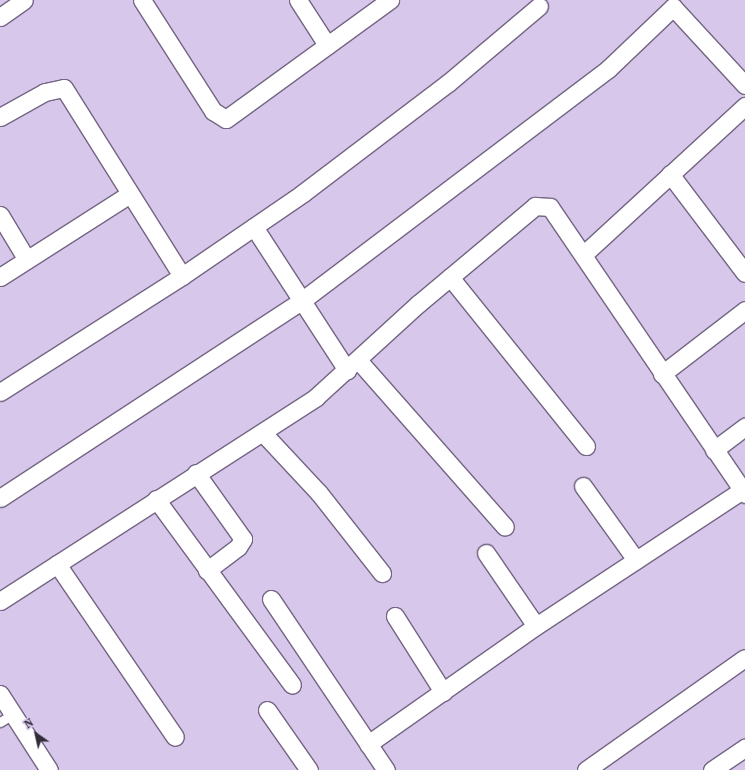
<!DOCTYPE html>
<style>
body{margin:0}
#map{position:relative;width:745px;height:770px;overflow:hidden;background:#d7c7ea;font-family:"Source Serif 4",serif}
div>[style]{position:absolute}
.roads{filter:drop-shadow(1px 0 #746584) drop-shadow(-1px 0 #746584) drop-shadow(0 1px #746584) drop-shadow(0 -1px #746584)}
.service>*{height:9px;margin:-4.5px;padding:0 4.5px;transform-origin:4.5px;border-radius:4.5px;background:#fff}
.minor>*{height:17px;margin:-8.5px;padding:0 8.5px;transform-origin:8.5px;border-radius:8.5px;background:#fff}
span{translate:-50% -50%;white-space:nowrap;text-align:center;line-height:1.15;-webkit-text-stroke:3px #d7c7ea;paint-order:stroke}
.north{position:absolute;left:16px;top:714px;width:40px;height:40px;-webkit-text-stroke:3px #d7c7ea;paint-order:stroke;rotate:326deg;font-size:11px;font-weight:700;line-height:16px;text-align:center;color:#322c3a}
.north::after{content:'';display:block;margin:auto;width:14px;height:18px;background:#322c3a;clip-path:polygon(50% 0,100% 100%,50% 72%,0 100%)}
</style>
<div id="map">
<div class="roads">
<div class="service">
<div style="left:0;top:722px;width:15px;rotate:-32deg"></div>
</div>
<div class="minor">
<div style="left:142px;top:0;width:132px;rotate:57.4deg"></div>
<div style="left:213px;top:111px;width:15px;rotate:32deg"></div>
<div style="left:226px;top:119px;width:203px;rotate:-36deg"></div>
<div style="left:298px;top:0;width:54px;rotate:57.2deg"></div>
<div style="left:0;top:17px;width:29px;rotate:-35deg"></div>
<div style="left:0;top:117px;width:51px;rotate:-29.1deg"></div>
<div style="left:45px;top:92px;width:19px;rotate:-12deg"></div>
<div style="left:64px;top:88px;width:222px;rotate:57.9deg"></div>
<div style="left:182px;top:276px;width:147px;rotate:-34.4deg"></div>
<div style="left:303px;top:193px;width:182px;rotate:-37.2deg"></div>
<div style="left:448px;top:83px;width:119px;rotate:-40.2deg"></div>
<div style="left:670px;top:174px;width:124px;rotate:52.9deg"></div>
<div style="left:0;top:215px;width:52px;rotate:59deg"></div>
<div style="left:254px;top:227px;width:171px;rotate:57deg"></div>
<div style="left:584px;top:254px;width:219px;rotate:-42.6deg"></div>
<div style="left:0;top:277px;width:154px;rotate:-32.6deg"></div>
<div style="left:450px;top:277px;width:217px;rotate:51.2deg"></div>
<div style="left:358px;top:360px;width:222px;rotate:48.6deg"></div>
<div style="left:662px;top:374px;width:105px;rotate:-37.6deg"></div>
<div style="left:0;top:392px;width:216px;rotate:-32.5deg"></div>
<div style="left:263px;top:433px;width:82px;rotate:47deg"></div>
<div style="left:319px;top:493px;width:102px;rotate:51.8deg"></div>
<div style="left:714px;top:450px;width:39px;rotate:-37deg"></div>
<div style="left:196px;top:473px;width:81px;rotate:54.5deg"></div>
<div style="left:243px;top:539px;width:9px;rotate:122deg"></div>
<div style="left:238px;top:547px;width:39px;rotate:143deg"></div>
<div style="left:583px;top:486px;width:91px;rotate:54.4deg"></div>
<div style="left:0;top:498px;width:358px;rotate:-33.2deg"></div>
<div style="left:300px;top:302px;width:386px;rotate:-37.1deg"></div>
<div style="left:608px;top:69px;width:90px;rotate:-43.6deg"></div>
<div style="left:673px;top:7px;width:106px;rotate:47.3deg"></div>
<div style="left:156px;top:499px;width:230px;rotate:53.8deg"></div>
<div style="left:486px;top:553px;width:88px;rotate:55.6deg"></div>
<div style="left:57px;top:564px;width:209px;rotate:55.7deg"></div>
<div style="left:271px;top:599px;width:206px;rotate:56.1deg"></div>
<div style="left:0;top:601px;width:376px;rotate:-32.8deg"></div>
<div style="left:316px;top:397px;width:138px;rotate:-42.4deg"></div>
<div style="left:418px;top:304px;width:153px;rotate:-39.9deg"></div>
<div style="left:535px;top:206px;width:15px;rotate:4deg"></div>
<div style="left:550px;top:207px;width:347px;rotate:55.8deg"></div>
<div style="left:395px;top:616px;width:90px;rotate:57.7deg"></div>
<div style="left:0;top:694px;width:90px;rotate:57.2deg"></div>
<div style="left:267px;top:710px;width:73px;rotate:55deg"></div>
<div style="left:368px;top:744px;width:205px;rotate:-35.1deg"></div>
<div style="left:536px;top:626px;width:247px;rotate:-33.4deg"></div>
<div style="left:586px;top:770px;width:194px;rotate:-35.2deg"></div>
<div style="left:712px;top:770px;width:40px;rotate:-34deg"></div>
</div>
</div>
<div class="north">N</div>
</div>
